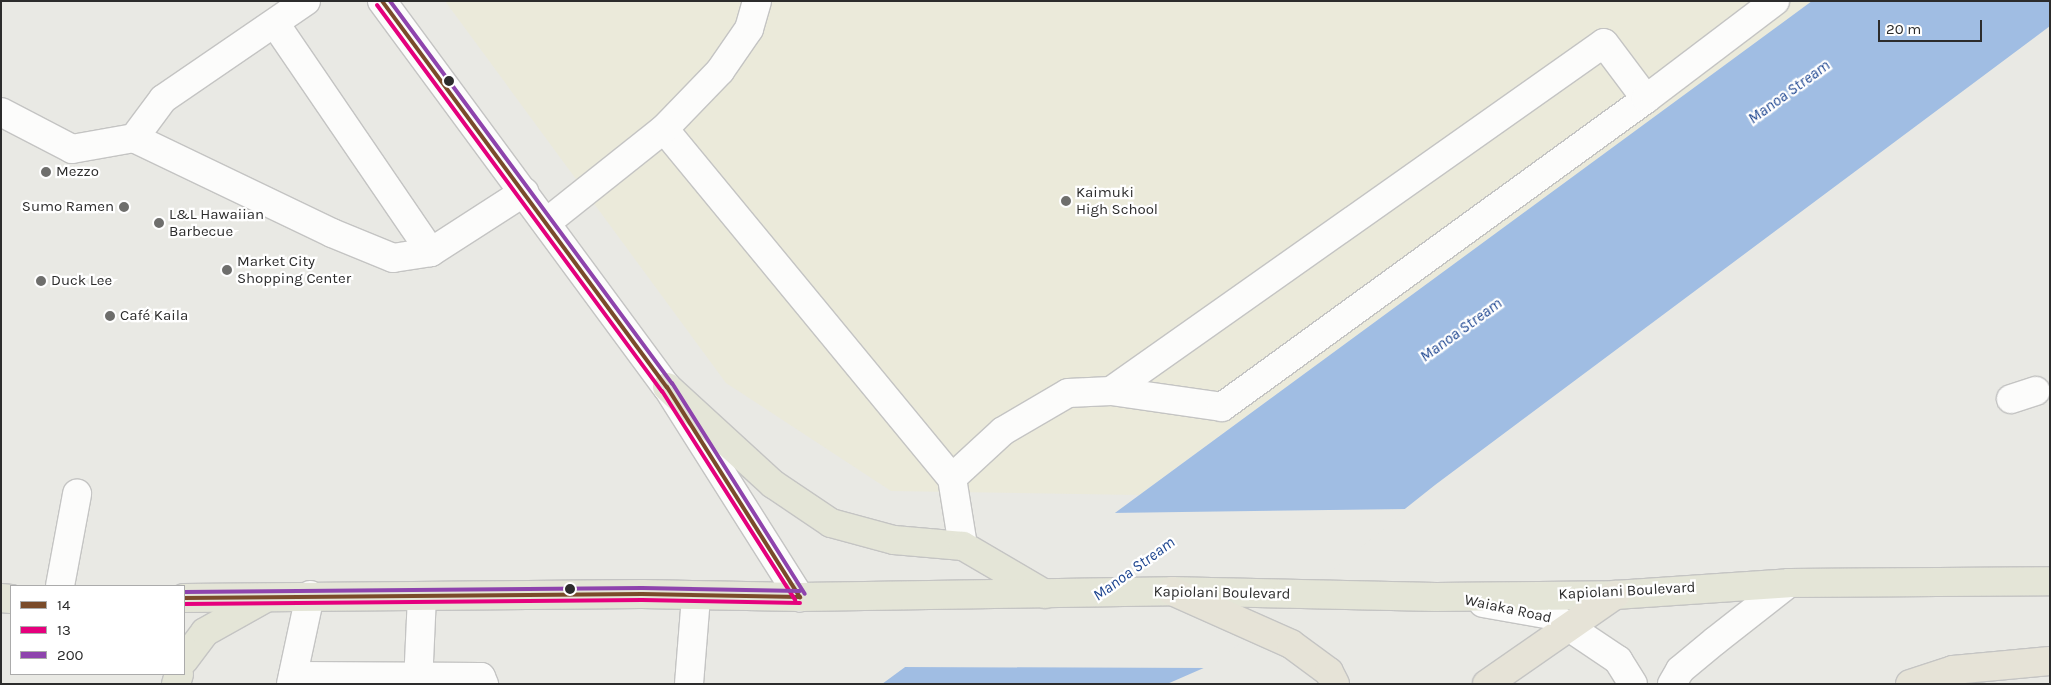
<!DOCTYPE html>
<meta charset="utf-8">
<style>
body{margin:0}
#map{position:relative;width:2051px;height:685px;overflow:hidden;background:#e9e9e4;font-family:Karla,sans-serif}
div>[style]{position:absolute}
.education>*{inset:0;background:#ebeada}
.water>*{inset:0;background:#a0bde3}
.pier>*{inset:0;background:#e9e9e4}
.roads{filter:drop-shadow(1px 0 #c4c4c3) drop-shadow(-1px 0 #c4c4c3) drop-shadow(0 1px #c4c4c3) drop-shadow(0 -1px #c4c4c3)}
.minor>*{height:28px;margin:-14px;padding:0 14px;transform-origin:14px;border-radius:14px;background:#fcfcfb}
.major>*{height:28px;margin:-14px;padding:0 14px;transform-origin:14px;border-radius:14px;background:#e4e5d7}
.highway>*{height:28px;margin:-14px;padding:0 14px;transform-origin:14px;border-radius:14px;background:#e6e3d7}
.bus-1>*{height:4px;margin:-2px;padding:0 2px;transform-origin:2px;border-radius:2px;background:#7a4b2a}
.bus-2>*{height:4px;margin:-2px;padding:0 2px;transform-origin:2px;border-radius:2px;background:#e5007d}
.bus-3>*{height:4px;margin:-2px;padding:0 2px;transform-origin:2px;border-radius:2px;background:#8e44ad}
.dots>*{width:14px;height:14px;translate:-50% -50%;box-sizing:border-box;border:2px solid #fff;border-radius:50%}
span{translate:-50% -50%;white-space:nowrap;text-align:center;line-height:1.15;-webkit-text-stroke:4.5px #fff;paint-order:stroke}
.poi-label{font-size:15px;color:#2c2c2c}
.left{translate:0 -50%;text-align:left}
.right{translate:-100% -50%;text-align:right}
.street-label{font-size:15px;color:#2c2c2c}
.water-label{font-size:16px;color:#1d4590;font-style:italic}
.frame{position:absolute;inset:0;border:2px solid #2c2c2c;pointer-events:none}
.legend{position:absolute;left:10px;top:585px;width:175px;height:90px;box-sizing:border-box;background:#fff;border:1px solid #ababab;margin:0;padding:6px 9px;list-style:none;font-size:15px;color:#2c2c2c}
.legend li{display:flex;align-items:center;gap:10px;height:25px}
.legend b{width:25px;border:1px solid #ababab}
.scale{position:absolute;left:1878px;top:20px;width:104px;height:22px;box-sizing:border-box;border:2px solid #2c2c2c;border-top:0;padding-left:6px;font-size:15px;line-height:18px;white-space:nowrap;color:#2c2c2c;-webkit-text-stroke:4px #fff;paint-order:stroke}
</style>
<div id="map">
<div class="education">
<div style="clip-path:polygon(445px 1px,1812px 1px,1139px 495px,891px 491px,726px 383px)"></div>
</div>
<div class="water">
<div style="clip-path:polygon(1812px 1px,2050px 1px,2050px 26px,1435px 485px,1206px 667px,1167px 684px,882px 684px)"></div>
</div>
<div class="pier">
<div style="clip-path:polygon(1409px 509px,1209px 668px,902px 667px,1110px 513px)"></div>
</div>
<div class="roads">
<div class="minor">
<div style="left:306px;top:1px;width:173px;rotate:145.6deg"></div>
<div style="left:163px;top:99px;width:49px;rotate:126.6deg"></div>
<div style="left:134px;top:138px;width:220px;rotate:25.6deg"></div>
<div style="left:332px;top:233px;width:66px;rotate:22.3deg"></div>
<div style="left:393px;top:258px;width:38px;rotate:-9deg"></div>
<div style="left:431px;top:252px;width:111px;rotate:-32.8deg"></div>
<div style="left:382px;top:1px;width:480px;rotate:53.6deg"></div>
<div style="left:667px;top:387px;width:249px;rotate:57.7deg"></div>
<div style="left:276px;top:25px;width:275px;rotate:55.7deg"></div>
<div style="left:1px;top:112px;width:80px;rotate:27.5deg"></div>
<div style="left:72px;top:149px;width:63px;rotate:-10.1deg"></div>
<div style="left:664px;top:129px;width:452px;rotate:50.5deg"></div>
<div style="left:952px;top:478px;width:69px;rotate:80.8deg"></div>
<div style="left:547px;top:222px;width:149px;rotate:-38.5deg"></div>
<div style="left:664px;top:129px;width:81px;rotate:-46deg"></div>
<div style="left:720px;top:71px;width:51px;rotate:-55.4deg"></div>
<div style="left:749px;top:29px;width:29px;rotate:-74deg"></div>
<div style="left:1111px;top:391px;width:603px;rotate:-35.22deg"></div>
<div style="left:1604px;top:43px;width:70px;rotate:53.1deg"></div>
<div style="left:2011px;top:399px;width:26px;rotate:-18deg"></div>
<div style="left:952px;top:478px;width:69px;rotate:-42.7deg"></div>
<div style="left:1003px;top:431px;width:75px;rotate:-30.3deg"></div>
<div style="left:1068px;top:393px;width:43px;rotate:-2.7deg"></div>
<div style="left:1111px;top:391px;width:112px;rotate:8.2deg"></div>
<div style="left:1222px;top:407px;width:524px;rotate:-36deg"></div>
<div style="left:1646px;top:99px;width:162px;rotate:-37.2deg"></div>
<div style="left:60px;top:586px;width:94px;rotate:-79.5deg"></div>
<div style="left:1483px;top:603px;width:69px;rotate:10deg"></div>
<div style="left:1551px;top:615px;width:81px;rotate:33.9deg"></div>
<div style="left:1618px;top:660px;width:28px;rotate:58deg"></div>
<div style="left:293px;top:676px;width:188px;rotate:0.3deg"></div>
<div style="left:481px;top:677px;width:8px;rotate:67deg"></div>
<div style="left:291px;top:684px;width:91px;rotate:-77.9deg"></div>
<div style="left:418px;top:684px;width:87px;rotate:-87.4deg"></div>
<div style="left:689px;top:684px;width:87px;rotate:-85.4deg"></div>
<div style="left:1672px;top:684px;width:16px;rotate:-60deg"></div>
<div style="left:1680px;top:670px;width:45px;rotate:-39.6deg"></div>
<div style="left:1715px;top:641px;width:94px;rotate:-38.1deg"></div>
</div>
<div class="major">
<div style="left:667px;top:387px;width:144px;rotate:42.5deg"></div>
<div style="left:773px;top:484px;width:70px;rotate:33.9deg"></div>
<div style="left:831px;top:523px;width:65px;rotate:15.1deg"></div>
<div style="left:894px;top:540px;width:69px;rotate:5deg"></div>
<div style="left:963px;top:546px;width:95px;rotate:30.3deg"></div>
<div style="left:1px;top:598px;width:10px;rotate:6deg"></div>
<div style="left:184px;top:598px;width:458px;rotate:-0.5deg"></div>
<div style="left:642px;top:594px;width:158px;rotate:1.1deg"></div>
<div style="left:800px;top:597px;width:372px;rotate:-0.9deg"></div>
<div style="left:1172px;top:591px;width:264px;rotate:1.3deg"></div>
<div style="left:1436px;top:597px;width:179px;rotate:-0.6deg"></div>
<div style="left:1615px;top:595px;width:174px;rotate:-3.9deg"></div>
<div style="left:1789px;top:583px;width:261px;rotate:-0.4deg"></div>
<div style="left:184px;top:660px;width:35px;rotate:-53deg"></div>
<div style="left:205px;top:632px;width:68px;rotate:-29.2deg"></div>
<div style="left:176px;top:684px;width:10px;rotate:-73deg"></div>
</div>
<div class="highway">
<div style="left:1172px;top:591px;width:130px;rotate:24deg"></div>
<div style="left:1291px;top:644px;width:47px;rotate:36.4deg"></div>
<div style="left:1329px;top:672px;width:13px;rotate:63deg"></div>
<div style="left:1487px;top:684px;width:156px;rotate:-34.8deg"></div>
<div style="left:1910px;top:684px;width:45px;rotate:-18deg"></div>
<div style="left:1953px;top:670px;width:97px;rotate:-5.3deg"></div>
</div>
</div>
<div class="bus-1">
<div style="left:382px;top:1px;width:480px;rotate:53.6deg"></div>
<div style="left:667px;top:387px;width:249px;rotate:57.7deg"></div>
<div style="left:184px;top:598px;width:458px;rotate:-0.5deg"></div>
<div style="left:642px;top:594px;width:158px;rotate:1.1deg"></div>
</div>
<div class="bus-2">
<div style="left:377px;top:5px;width:480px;rotate:53.6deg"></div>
<div style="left:662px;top:391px;width:248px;rotate:57.5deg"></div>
<div style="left:184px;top:604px;width:458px;rotate:-0.5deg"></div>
<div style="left:642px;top:600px;width:158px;rotate:1.1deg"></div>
</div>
<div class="bus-3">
<div style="left:390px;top:1px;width:475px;rotate:53.6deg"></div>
<div style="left:672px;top:383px;width:249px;rotate:57.8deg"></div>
<div style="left:184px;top:592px;width:458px;rotate:-0.5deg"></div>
<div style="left:642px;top:588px;width:158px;rotate:1.1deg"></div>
</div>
<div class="dots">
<div style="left:449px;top:81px;background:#2c2c2c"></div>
<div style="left:46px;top:172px;background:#6e6e6c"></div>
<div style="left:1066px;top:201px;background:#6e6e6c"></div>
<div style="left:124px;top:207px;background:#6e6e6c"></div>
<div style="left:159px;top:223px;background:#6e6e6c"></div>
<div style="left:227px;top:270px;background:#6e6e6c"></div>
<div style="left:41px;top:281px;background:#6e6e6c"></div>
<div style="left:110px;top:316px;background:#6e6e6c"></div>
<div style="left:570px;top:589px;background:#2c2c2c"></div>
</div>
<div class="poi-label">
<span class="left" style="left:56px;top:172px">Mezzo</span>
<span class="left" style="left:1076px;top:201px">Kaimuki<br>High School</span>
<span class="right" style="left:114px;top:207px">Sumo Ramen</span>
<span class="left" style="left:169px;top:223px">L&amp;L Hawaiian<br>Barbecue</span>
<span class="left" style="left:237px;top:270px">Market City<br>Shopping Center</span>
<span class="left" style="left:51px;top:281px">Duck Lee</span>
<span class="left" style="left:120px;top:316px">Café Kaila</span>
</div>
<div class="street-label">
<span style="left:1627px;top:591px;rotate:-3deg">Kapiolani Boulevard</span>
<span style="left:1222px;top:593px;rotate:1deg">Kapiolani Boulevard</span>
<span style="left:1508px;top:609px;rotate:12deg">Waiaka Road</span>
</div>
<div class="water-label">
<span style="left:1789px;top:92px;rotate:-36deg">Manoa Stream</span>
<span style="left:1461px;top:330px;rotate:-36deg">Manoa Stream</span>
<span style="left:1134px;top:569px;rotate:-36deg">Manoa Stream</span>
</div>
<div class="frame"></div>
<ul class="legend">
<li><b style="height:6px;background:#7a4b2a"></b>14</li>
<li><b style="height:6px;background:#e5007d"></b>13</li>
<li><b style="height:6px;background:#8e44ad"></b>200</li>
</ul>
<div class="scale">20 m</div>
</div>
